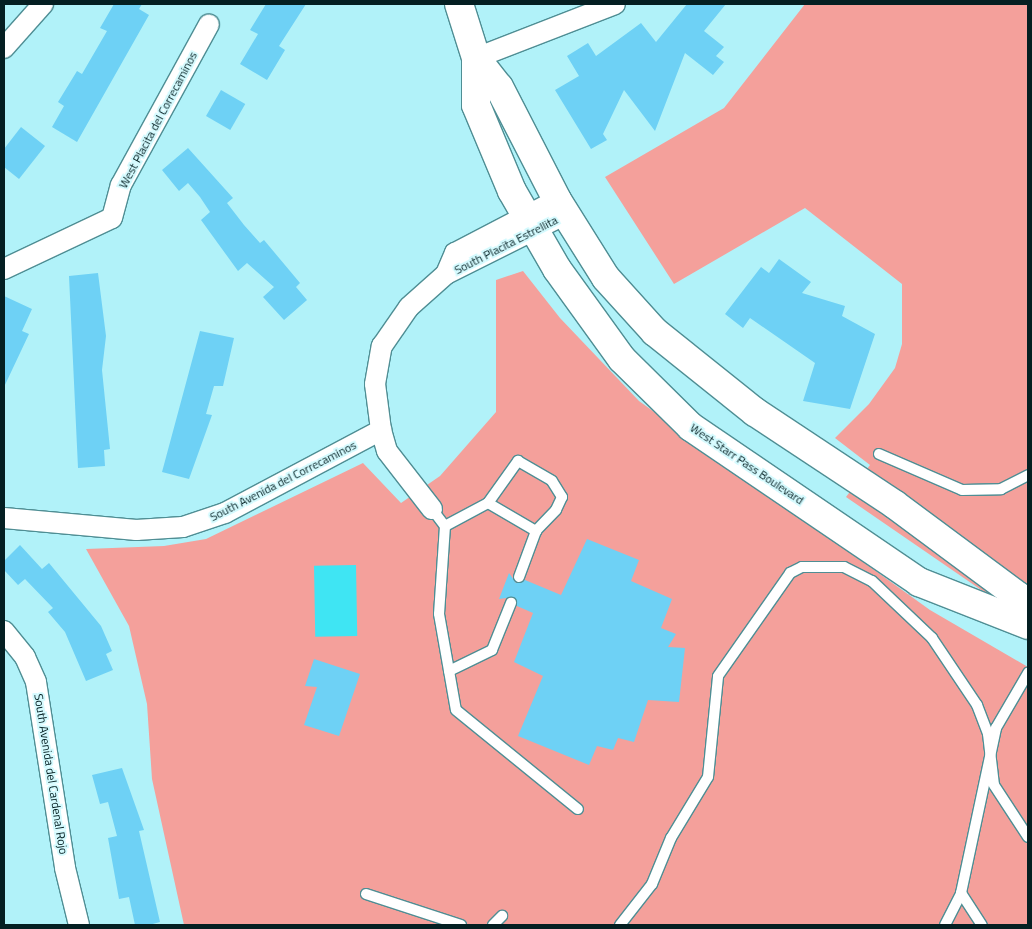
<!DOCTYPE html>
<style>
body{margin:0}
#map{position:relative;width:1032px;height:929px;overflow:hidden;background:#b1f2f9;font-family:"Titillium Web",sans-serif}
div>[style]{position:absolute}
.green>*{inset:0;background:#f4a09b}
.water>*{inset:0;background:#3fe5f3;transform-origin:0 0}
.building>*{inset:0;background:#6ed1f5;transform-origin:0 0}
.roads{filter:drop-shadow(1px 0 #4f8e94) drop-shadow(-1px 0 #4f8e94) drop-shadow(0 1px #4f8e94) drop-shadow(0 -1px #4f8e94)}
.lane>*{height:10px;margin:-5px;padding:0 5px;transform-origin:5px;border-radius:5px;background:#fff}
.street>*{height:20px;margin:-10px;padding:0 10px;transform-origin:10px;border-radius:10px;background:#fff}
.secondary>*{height:28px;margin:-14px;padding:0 14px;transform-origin:14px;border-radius:14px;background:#fff}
span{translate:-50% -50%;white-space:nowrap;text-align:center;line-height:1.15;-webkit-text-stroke:4px #d4fafe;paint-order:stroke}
.street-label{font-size:12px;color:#041f22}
.frame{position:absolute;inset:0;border:5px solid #041f22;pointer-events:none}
</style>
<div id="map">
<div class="green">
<div style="clip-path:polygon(805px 4px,1028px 4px,1028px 622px,846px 497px,870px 465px,835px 438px,869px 404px,895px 368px,902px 344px,902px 284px,805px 208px,674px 284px,605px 177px,724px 108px)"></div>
<div style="clip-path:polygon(523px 271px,560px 318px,639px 401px,930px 610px,1028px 667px,1028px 925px,184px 925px,152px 779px,147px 704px,129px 626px,86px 549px,164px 546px,206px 539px,363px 463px,401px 503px,440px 476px,496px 412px,496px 280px)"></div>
</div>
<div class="water">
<div style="left:356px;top:565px;width:71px;height:42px;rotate:89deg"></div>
</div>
<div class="building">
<div style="clip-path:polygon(114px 4px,142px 4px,139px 9px,149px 15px,77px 142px,52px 127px,64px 106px,58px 102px,77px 71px,82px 74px,107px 31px,100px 28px)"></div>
<div style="clip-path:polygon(266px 4px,306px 4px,279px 46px,285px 50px,267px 80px,240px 64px,258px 34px,250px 30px)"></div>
<div style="clip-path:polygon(687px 4px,726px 4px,704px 31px,724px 47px,716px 56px,724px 62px,713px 75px,685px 53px,655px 131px,624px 90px,603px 134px,607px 140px,591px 149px,555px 90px,579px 76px,567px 56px,588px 43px,596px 56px,641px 23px,656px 42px)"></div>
<div style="left:221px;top:90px;width:28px;height:30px;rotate:30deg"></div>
<div style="clip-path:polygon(21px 127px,45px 146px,19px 179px,4px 167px,4px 149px)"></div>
<div style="clip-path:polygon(188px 148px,233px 198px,227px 203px,244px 225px,260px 243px,264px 240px,300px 283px,296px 287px,307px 300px,284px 320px,263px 297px,274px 287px,247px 263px,238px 271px,201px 220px,210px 212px,200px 197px,188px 183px,179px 191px,162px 170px)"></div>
<div style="clip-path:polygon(779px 259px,811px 282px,802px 293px,845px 306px,842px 316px,875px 334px,850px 409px,803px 401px,815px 363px,750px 318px,743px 328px,725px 314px,761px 267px,769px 273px)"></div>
<div style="clip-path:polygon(98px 273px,106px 336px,102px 370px,110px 449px,104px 450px,105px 466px,78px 468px,69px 276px)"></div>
<div style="clip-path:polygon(4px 296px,32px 309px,22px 331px,29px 334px,4px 387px)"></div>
<div style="clip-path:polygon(200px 331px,234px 338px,223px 386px,214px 386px,206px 414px,212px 415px,189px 479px,162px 472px)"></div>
<div style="clip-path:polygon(587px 539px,639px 560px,631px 581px,672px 599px,661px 628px,676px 634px,668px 647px,685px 648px,679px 702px,648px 700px,634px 742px,618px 738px,613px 750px,597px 746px,589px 765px,518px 736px,543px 676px,514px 662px,533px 613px,517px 606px,514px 597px,499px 599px,509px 573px,516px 583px,525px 580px,561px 595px)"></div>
<div style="clip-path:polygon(20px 545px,42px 569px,49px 563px,101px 626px,112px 651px,106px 654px,113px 670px,86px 681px,65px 632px,48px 612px,53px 608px,25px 579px,18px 585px,4px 570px,4px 561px)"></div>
<div style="clip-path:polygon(314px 659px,360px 674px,339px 736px,304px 725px,317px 687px,305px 686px)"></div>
<div style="clip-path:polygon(122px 768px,144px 830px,139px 831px,160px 922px,149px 925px,135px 925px,129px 897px,119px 899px,108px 838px,117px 836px,108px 802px,100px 804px,92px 775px)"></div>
</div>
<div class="roads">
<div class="lane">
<div style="left:879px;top:454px;width:90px;rotate:23.4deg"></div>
<div style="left:962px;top:490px;width:39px;rotate:-1deg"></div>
<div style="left:1001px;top:489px;width:30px;rotate:-27deg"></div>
<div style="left:488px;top:503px;width:56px;rotate:30.3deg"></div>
<div style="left:432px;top:509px;width:21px;rotate:53deg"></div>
<div style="left:445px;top:526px;width:88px;rotate:93.9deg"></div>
<div style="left:439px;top:614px;width:97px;rotate:80deg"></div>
<div style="left:456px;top:710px;width:157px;rotate:39.1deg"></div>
<div style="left:445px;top:526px;width:49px;rotate:-28.1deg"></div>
<div style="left:488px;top:503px;width:52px;rotate:-54.5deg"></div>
<div style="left:518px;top:461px;width:39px;rotate:30deg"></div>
<div style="left:552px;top:481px;width:19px;rotate:58deg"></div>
<div style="left:562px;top:497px;width:14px;rotate:115deg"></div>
<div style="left:556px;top:510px;width:29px;rotate:134deg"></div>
<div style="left:536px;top:531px;width:49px;rotate:110.3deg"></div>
<div style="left:449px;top:671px;width:48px;rotate:-26deg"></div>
<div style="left:492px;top:650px;width:51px;rotate:-68deg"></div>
<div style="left:961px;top:893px;width:38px;rotate:57deg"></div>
<div style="left:366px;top:894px;width:100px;rotate:18.1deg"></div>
<div style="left:493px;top:925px;width:13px;rotate:-45deg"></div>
<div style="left:620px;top:925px;width:52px;rotate:-52deg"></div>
<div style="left:652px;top:884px;width:50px;rotate:-67.6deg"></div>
<div style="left:671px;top:838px;width:71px;rotate:-58.8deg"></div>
<div style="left:708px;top:777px;width:101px;rotate:-84.3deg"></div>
<div style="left:718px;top:676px;width:126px;rotate:-55deg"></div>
<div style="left:790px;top:573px;width:13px;rotate:-27deg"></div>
<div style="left:802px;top:567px;width:42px"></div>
<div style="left:844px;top:567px;width:31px;rotate:27deg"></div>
<div style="left:872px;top:581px;width:83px;rotate:43.5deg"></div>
<div style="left:932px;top:638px;width:81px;rotate:56.1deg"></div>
<div style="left:977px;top:705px;width:31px;rotate:69deg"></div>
<div style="left:988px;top:734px;width:51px;rotate:83.3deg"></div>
<div style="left:994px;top:785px;width:62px;rotate:56.8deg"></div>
<div style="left:945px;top:925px;width:36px;rotate:-63deg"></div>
<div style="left:961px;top:893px;width:169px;rotate:-78deg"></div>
<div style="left:996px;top:728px;width:64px;rotate:-59.8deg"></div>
</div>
<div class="street">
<div style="left:4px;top:48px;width:59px;rotate:-48.4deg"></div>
<div style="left:476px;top:58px;width:149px;rotate:-21.2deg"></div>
<div style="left:4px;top:269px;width:119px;rotate:-25.3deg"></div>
<div style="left:112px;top:218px;width:34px;rotate:-75deg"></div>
<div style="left:121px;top:185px;width:183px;rotate:-61.3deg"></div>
<div style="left:446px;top:274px;width:23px;rotate:-67deg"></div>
<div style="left:455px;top:253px;width:115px;rotate:-27.5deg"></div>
<div style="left:432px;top:509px;width:73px;rotate:-127.8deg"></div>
<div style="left:387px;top:451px;width:22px;rotate:-106deg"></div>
<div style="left:381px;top:430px;width:46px;rotate:-97.4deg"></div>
<div style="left:375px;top:384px;width:39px;rotate:-80deg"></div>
<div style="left:382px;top:346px;width:47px;rotate:-55.3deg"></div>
<div style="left:409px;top:307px;width:50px;rotate:-41.7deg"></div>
<div style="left:446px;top:274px;width:134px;rotate:-26.6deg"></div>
<div style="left:4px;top:518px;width:133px;rotate:5.2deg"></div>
<div style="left:136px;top:530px;width:47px;rotate:-3.7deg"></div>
<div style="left:183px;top:527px;width:44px;rotate:-18.4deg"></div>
<div style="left:225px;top:513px;width:177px;rotate:-28deg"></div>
<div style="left:4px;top:631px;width:33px;rotate:51deg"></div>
<div style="left:25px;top:657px;width:27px;rotate:66deg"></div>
<div style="left:36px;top:682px;width:188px;rotate:81.1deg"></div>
<div style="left:65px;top:868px;width:59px;rotate:76.2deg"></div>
</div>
<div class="secondary">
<div style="left:459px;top:4px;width:57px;rotate:72.5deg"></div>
<div style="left:476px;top:58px;width:47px;rotate:90deg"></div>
<div style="left:476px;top:105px;width:93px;rotate:67.3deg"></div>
<div style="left:512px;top:191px;width:90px;rotate:60deg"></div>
<div style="left:557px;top:269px;width:111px;rotate:54.2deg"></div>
<div style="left:622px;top:359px;width:97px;rotate:44.6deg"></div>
<div style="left:691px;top:427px;width:276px;rotate:34.2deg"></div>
<div style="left:919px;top:582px;width:117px;rotate:21.5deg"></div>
<div style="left:476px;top:58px;width:37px;rotate:52deg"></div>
<div style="left:499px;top:87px;width:127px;rotate:62.8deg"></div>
<div style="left:557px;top:200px;width:92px;rotate:57.9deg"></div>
<div style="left:606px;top:278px;width:73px;rotate:47.8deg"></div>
<div style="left:655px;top:332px;width:128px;rotate:38.7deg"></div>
<div style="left:755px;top:412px;width:167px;rotate:33.5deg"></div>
<div style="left:894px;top:504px;width:154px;rotate:36.6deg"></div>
<div style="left:1018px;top:596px;width:20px;rotate:60deg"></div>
</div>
</div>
<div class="street-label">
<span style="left:158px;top:120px;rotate:-62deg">West Placita del Correcaminos</span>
<span style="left:506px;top:245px;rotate:-27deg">South Placita Estrellita</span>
<span style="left:747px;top:464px;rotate:34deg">West Starr Pass Boulevard</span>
<span style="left:283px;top:481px;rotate:-27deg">South Avenida del Correcaminos</span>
<span style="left:51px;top:774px;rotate:81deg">South Avenida del Cardenal Rojo</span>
</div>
<div class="frame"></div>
</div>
